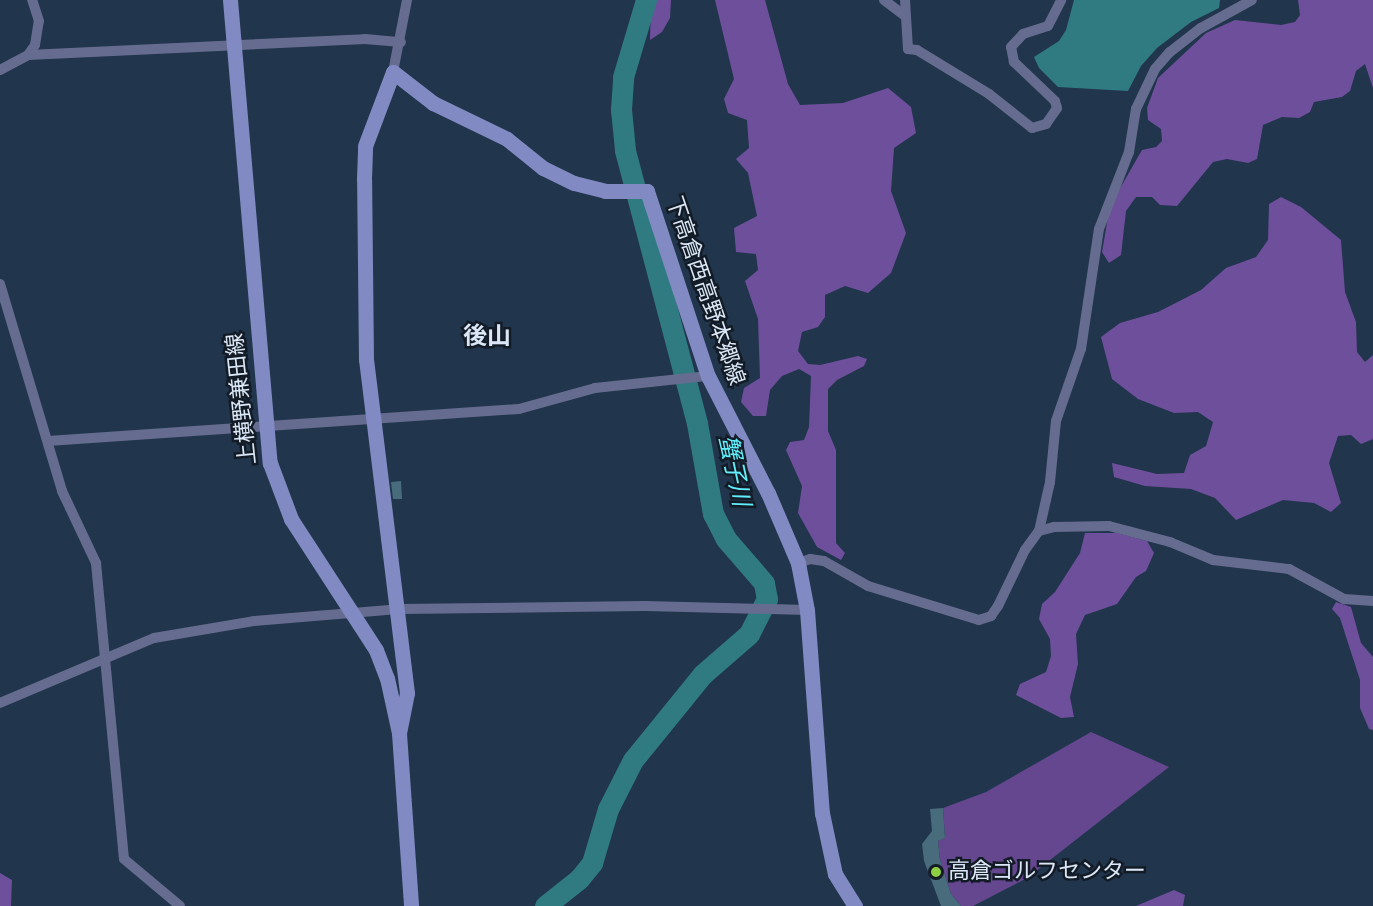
<!DOCTYPE html>
<meta charset="utf-8">
<style>
body{margin:0}
#map{position:relative;width:1373px;height:906px;overflow:hidden;background:#21354c;font-family:Spectral,"Noto Sans JP",serif}
div>[style]{position:absolute}
.green>*{inset:0;background:#654790}
.forest>*{inset:0;background:#6e4f9c}
.water>*{inset:0;background:#307b82}
.river>*{height:21px;margin:-10.5px;padding:0 10.5px;transform-origin:10.5px;border-radius:10.5px;background:#307b82}
.building>*{inset:0;background:#486c7c}
.street>*{height:10px;margin:-5px;padding:0 5px;transform-origin:5px;border-radius:5px;background:#666c8f}
.secondary>*{height:15px;margin:-7.5px;padding:0 7.5px;transform-origin:7.5px;border-radius:7.5px;background:#818ac2}
.dots>*{width:16px;height:16px;translate:-50% -50%;box-sizing:border-box;border:3px solid #131c26;border-radius:50%}
span{translate:-50% -50%;white-space:nowrap;text-align:center;line-height:1.15;-webkit-text-stroke:5px #131c26;paint-order:stroke}
.street-label{font-size:22px;color:#dbe7f6}
.poi-label{font-size:22px;color:#dbe7f6}
.left{translate:0 -50%;text-align:left}
.neighbourhood-label{font-size:24px;color:#dbe7f6;font-weight:700}
.water-label{font-size:24px;color:#61effc;font-style:italic}
</style>
<div id="map">
<div class="green">
<div style="clip-path:polygon(1091px 732px,1169px 767px,1027px 878px,973px 906px,961px 906px,951px 894px,940px 860px,938px 841px,945px 838px,943px 808px,986px 792px)"></div>
</div>
<div class="forest">
<div style="clip-path:polygon(651px 0,671px 0,670px 18px,662px 32px,650px 40px)"></div>
<div style="clip-path:polygon(715px 0,765px 0,788px 84px,800px 105px,843px 103px,888px 88px,911px 107px,916px 133px,894px 148px,891px 191px,906px 233px,891px 273px,868px 293px,845px 286px,825px 295px,825px 317px,818px 327px,802px 332px,798px 351px,808px 364px,820px 365px,858px 356px,867px 359px,864px 366px,837px 380px,828px 389px,828px 431px,836px 450px,836px 543px,845px 553px,841px 560px,817px 547px,798px 513px,802px 486px,786px 450px,790px 442px,804px 440px,809px 427px,811px 376px,799px 369px,782px 376px,770px 390px,766px 416px,753px 416px,741px 402px,744px 388px,760px 378px,758px 319px,745px 281px,758px 270px,756px 254px,736px 252px,734px 228px,757px 216px,748px 173px,736px 159px,749px 148px,747px 120px,728px 113px,724px 99px,734px 79px)"></div>
<div style="clip-path:polygon(1298px 0,1373px 0,1373px 88px,1365px 64px,1356px 71px,1350px 91px,1342px 97px,1314px 102px,1310px 112px,1299px 118px,1282px 117px,1263px 125px,1257px 159px,1248px 163px,1227px 159px,1213px 162px,1177px 206px,1160px 205px,1152px 197px,1136px 197px,1126px 211px,1121px 255px,1109px 263px,1102px 252px,1108px 217px,1119px 190px,1142px 150px,1156px 147px,1162px 141px,1161px 129px,1148px 120px,1147px 108px,1158px 78px,1206px 33px,1235px 20px,1281px 25px,1295px 22px,1300px 15px)"></div>
<div style="clip-path:polygon(1281px 197px,1301px 207px,1341px 240px,1345px 292px,1356px 322px,1357px 352px,1365px 362px,1373px 355px,1373px 439px,1361px 444px,1351px 435px,1338px 436px,1329px 463px,1341px 503px,1331px 512px,1314px 503px,1283px 500px,1236px 520px,1215px 498px,1191px 489px,1145px 486px,1114px 477px,1112px 463px,1157px 474px,1184px 473px,1190px 455px,1206px 446px,1213px 422px,1198px 412px,1174px 413px,1138px 399px,1112px 379px,1101px 337px,1120px 323px,1158px 312px,1201px 290px,1226px 268px,1256px 257px,1268px 240px,1269px 204px)"></div>
<div style="clip-path:polygon(1085px 533px,1117px 533px,1147px 541px,1154px 553px,1146px 571px,1136px 577px,1117px 604px,1085px 615px,1076px 634px,1078px 664px,1070px 697px,1074px 717px,1061px 718px,1016px 695px,1020px 684px,1046px 672px,1051px 656px,1050px 639px,1039px 619px,1042px 604px,1055px 592px,1080px 553px)"></div>
<div style="clip-path:polygon(1336px 602px,1351px 607px,1361px 643px,1373px 657px,1373px 730px,1369px 729px,1360px 708px,1360px 680px,1340px 618px,1332px 609px)"></div>
<div style="clip-path:polygon(0 873px,12px 880px,11px 906px,0 906px)"></div>
<div style="clip-path:polygon(1174px 890px,1185px 895px,1183px 906px,1136px 906px)"></div>
</div>
<div class="water">
<div style="clip-path:polygon(1074px 0,1220px 0,1219px 8px,1191px 22px,1157px 48px,1141px 66px,1128px 91px,1058px 87px,1039px 68px,1034px 57px,1059px 41px,1066px 30px)"></div>
</div>
<div class="river">
<div style="left:545px;top:906px;width:43px;rotate:-38.5deg"></div>
<div style="left:579px;top:879px;width:21px;rotate:-51deg"></div>
<div style="left:592px;top:863px;width:56px;rotate:-73.5deg"></div>
<div style="left:608px;top:809px;width:55px;rotate:-63deg"></div>
<div style="left:633px;top:760px;width:111px;rotate:-50.9deg"></div>
<div style="left:703px;top:674px;width:61px;rotate:-41deg"></div>
<div style="left:749px;top:634px;width:39px;rotate:-63deg"></div>
<div style="left:767px;top:599px;width:16px;rotate:-101deg"></div>
<div style="left:764px;top:583px;width:58px;rotate:-130.8deg"></div>
<div style="left:726px;top:539px;width:28px;rotate:-117deg"></div>
<div style="left:713px;top:514px;width:92px;rotate:-100deg"></div>
<div style="left:697px;top:423px;width:282px;rotate:-104.8deg"></div>
<div style="left:625px;top:150px;width:41px;rotate:-95.6deg"></div>
<div style="left:621px;top:109px;width:32px;rotate:-86deg"></div>
<div style="left:623px;top:77px;width:80px;rotate:-73.4deg"></div>
</div>
<div class="building">
<div style="clip-path:polygon(401px 481px,402px 499px,393px 499px,391px 482px)"></div>
<div style="clip-path:polygon(943px 808px,945px 838px,938px 841px,940px 860px,951px 894px,961px 906px,941px 906px,924px 861px,922px 844px,932px 831px,930px 809px)"></div>
</div>
<div class="street">
<div style="left:884px;top:0;width:26px;rotate:37deg"></div>
<div style="left:905px;top:0;width:49px;rotate:86.5deg"></div>
<div style="left:908px;top:49px;width:9px;rotate:6deg"></div>
<div style="left:917px;top:50px;width:84px;rotate:31.4deg"></div>
<div style="left:989px;top:94px;width:55px;rotate:38.3deg"></div>
<div style="left:1032px;top:128px;width:15px;rotate:-16deg"></div>
<div style="left:1046px;top:124px;width:19px;rotate:-55deg"></div>
<div style="left:1057px;top:108px;width:7px;rotate:-106deg"></div>
<div style="left:1055px;top:101px;width:57px;rotate:-136.4deg"></div>
<div style="left:1014px;top:62px;width:15px;rotate:-101deg"></div>
<div style="left:1011px;top:47px;width:18px;rotate:-47deg"></div>
<div style="left:1023px;top:34px;width:26px;rotate:-18deg"></div>
<div style="left:1048px;top:26px;width:29px;rotate:-63deg"></div>
<div style="left:28px;top:55px;width:337px;rotate:-2.7deg"></div>
<div style="left:365px;top:39px;width:36px;rotate:5deg"></div>
<div style="left:0;top:70px;width:32px;rotate:-28deg"></div>
<div style="left:28px;top:55px;width:12px;rotate:-55deg"></div>
<div style="left:35px;top:45px;width:24px;rotate:-81deg"></div>
<div style="left:39px;top:21px;width:22px;rotate:-108deg"></div>
<div style="left:393px;top:72px;width:73px;rotate:-79deg"></div>
<div style="left:0;top:284px;width:216px;rotate:73.3deg"></div>
<div style="left:62px;top:491px;width:80px;rotate:64.7deg"></div>
<div style="left:96px;top:563px;width:297px;rotate:84.6deg"></div>
<div style="left:124px;top:859px;width:73px;rotate:40deg"></div>
<div style="left:48px;top:441px;width:472px;rotate:-3.9deg"></div>
<div style="left:519px;top:409px;width:79px;rotate:-15.4deg"></div>
<div style="left:595px;top:388px;width:114px;rotate:-6.1deg"></div>
<div style="left:1039px;top:531px;width:50px;rotate:-77.3deg"></div>
<div style="left:1050px;top:482px;width:61px;rotate:-84.4deg"></div>
<div style="left:1056px;top:421px;width:76px;rotate:-70.9deg"></div>
<div style="left:1081px;top:349px;width:121px;rotate:-81.5deg"></div>
<div style="left:1099px;top:229px;width:83px;rotate:-68.7deg"></div>
<div style="left:1129px;top:152px;width:44px;rotate:-80.8deg"></div>
<div style="left:1136px;top:109px;width:44px;rotate:-64.6deg"></div>
<div style="left:1155px;top:69px;width:23px;rotate:-49deg"></div>
<div style="left:1170px;top:52px;width:39px;rotate:-38deg"></div>
<div style="left:1201px;top:28px;width:58px;rotate:-28.8deg"></div>
<div style="left:798px;top:563px;width:13px;rotate:-18deg"></div>
<div style="left:810px;top:559px;width:14px;rotate:8deg"></div>
<div style="left:824px;top:561px;width:51px;rotate:29.6deg"></div>
<div style="left:868px;top:586px;width:116px;rotate:17deg"></div>
<div style="left:979px;top:620px;width:13px;rotate:-18deg"></div>
<div style="left:991px;top:616px;width:12px;rotate:-55deg"></div>
<div style="left:998px;top:606px;width:62px;rotate:-64.3deg"></div>
<div style="left:1025px;top:550px;width:24px;rotate:-54deg"></div>
<div style="left:1039px;top:531px;width:16px;rotate:-15deg"></div>
<div style="left:1054px;top:527px;width:55px;rotate:-1deg"></div>
<div style="left:1109px;top:526px;width:63px;rotate:14.7deg"></div>
<div style="left:1170px;top:542px;width:47px;rotate:22.7deg"></div>
<div style="left:1213px;top:560px;width:77px;rotate:6.8deg"></div>
<div style="left:1289px;top:569px;width:63px;rotate:28.6deg"></div>
<div style="left:1344px;top:599px;width:29px;rotate:4deg"></div>
<div style="left:0;top:703px;width:167px;rotate:-22.9deg"></div>
<div style="left:154px;top:638px;width:101px;rotate:-9.6deg"></div>
<div style="left:254px;top:621px;width:145px;rotate:-4.7deg"></div>
<div style="left:399px;top:609px;width:246px;rotate:-0.7deg"></div>
<div style="left:645px;top:606px;width:162px;rotate:1.4deg"></div>
</div>
<div class="secondary">
<div style="left:230px;top:0;width:465px;rotate:85.1deg"></div>
<div style="left:270px;top:463px;width:60px;rotate:69.4deg"></div>
<div style="left:291px;top:519px;width:156px;rotate:57deg"></div>
<div style="left:376px;top:650px;width:30px;rotate:69deg"></div>
<div style="left:387px;top:678px;width:56px;rotate:77.7deg"></div>
<div style="left:399px;top:733px;width:173px;rotate:86deg"></div>
<div style="left:399px;top:733px;width:41px;rotate:-78.7deg"></div>
<div style="left:407px;top:693px;width:336px;rotate:-97deg"></div>
<div style="left:366px;top:360px;width:181px;rotate:-90.6deg"></div>
<div style="left:364px;top:179px;width:33px;rotate:-88deg"></div>
<div style="left:365px;top:146px;width:79px;rotate:-69.3deg"></div>
<div style="left:393px;top:72px;width:51px;rotate:37.8deg"></div>
<div style="left:433px;top:103px;width:82px;rotate:25.9deg"></div>
<div style="left:507px;top:139px;width:46px;rotate:38.9deg"></div>
<div style="left:543px;top:168px;width:34px;rotate:26deg"></div>
<div style="left:574px;top:183px;width:32px;rotate:14deg"></div>
<div style="left:605px;top:191px;width:42px"></div>
<div style="left:647px;top:191px;width:195px;rotate:71.8deg"></div>
<div style="left:708px;top:376px;width:131px;rotate:62.9deg"></div>
<div style="left:768px;top:493px;width:76px;rotate:66.8deg"></div>
<div style="left:798px;top:563px;width:48px;rotate:79.2deg"></div>
<div style="left:807px;top:610px;width:204px;rotate:85.8deg"></div>
<div style="left:822px;top:813px;width:62px;rotate:78deg"></div>
<div style="left:835px;top:874px;width:38px;rotate:58deg"></div>
</div>
<div class="dots">
<div style="left:936px;top:872px;background:#8ece43"></div>
</div>
<div class="street-label">
<span style="left:705px;top:291px;rotate:71deg">下高倉西高野本郷線</span>
<span style="left:242px;top:399px;rotate:-96deg">上横野兼田線</span>
</div>
<div class="poi-label">
<span class="left" style="left:948px;top:872px">高倉ゴルフセンター</span>
</div>
<div class="neighbourhood-label">
<span style="left:487px;top:338px">後山</span>
</div>
<div class="water-label">
<span style="left:733px;top:471px;rotate:78deg">蟹子川</span>
</div>
</div>
